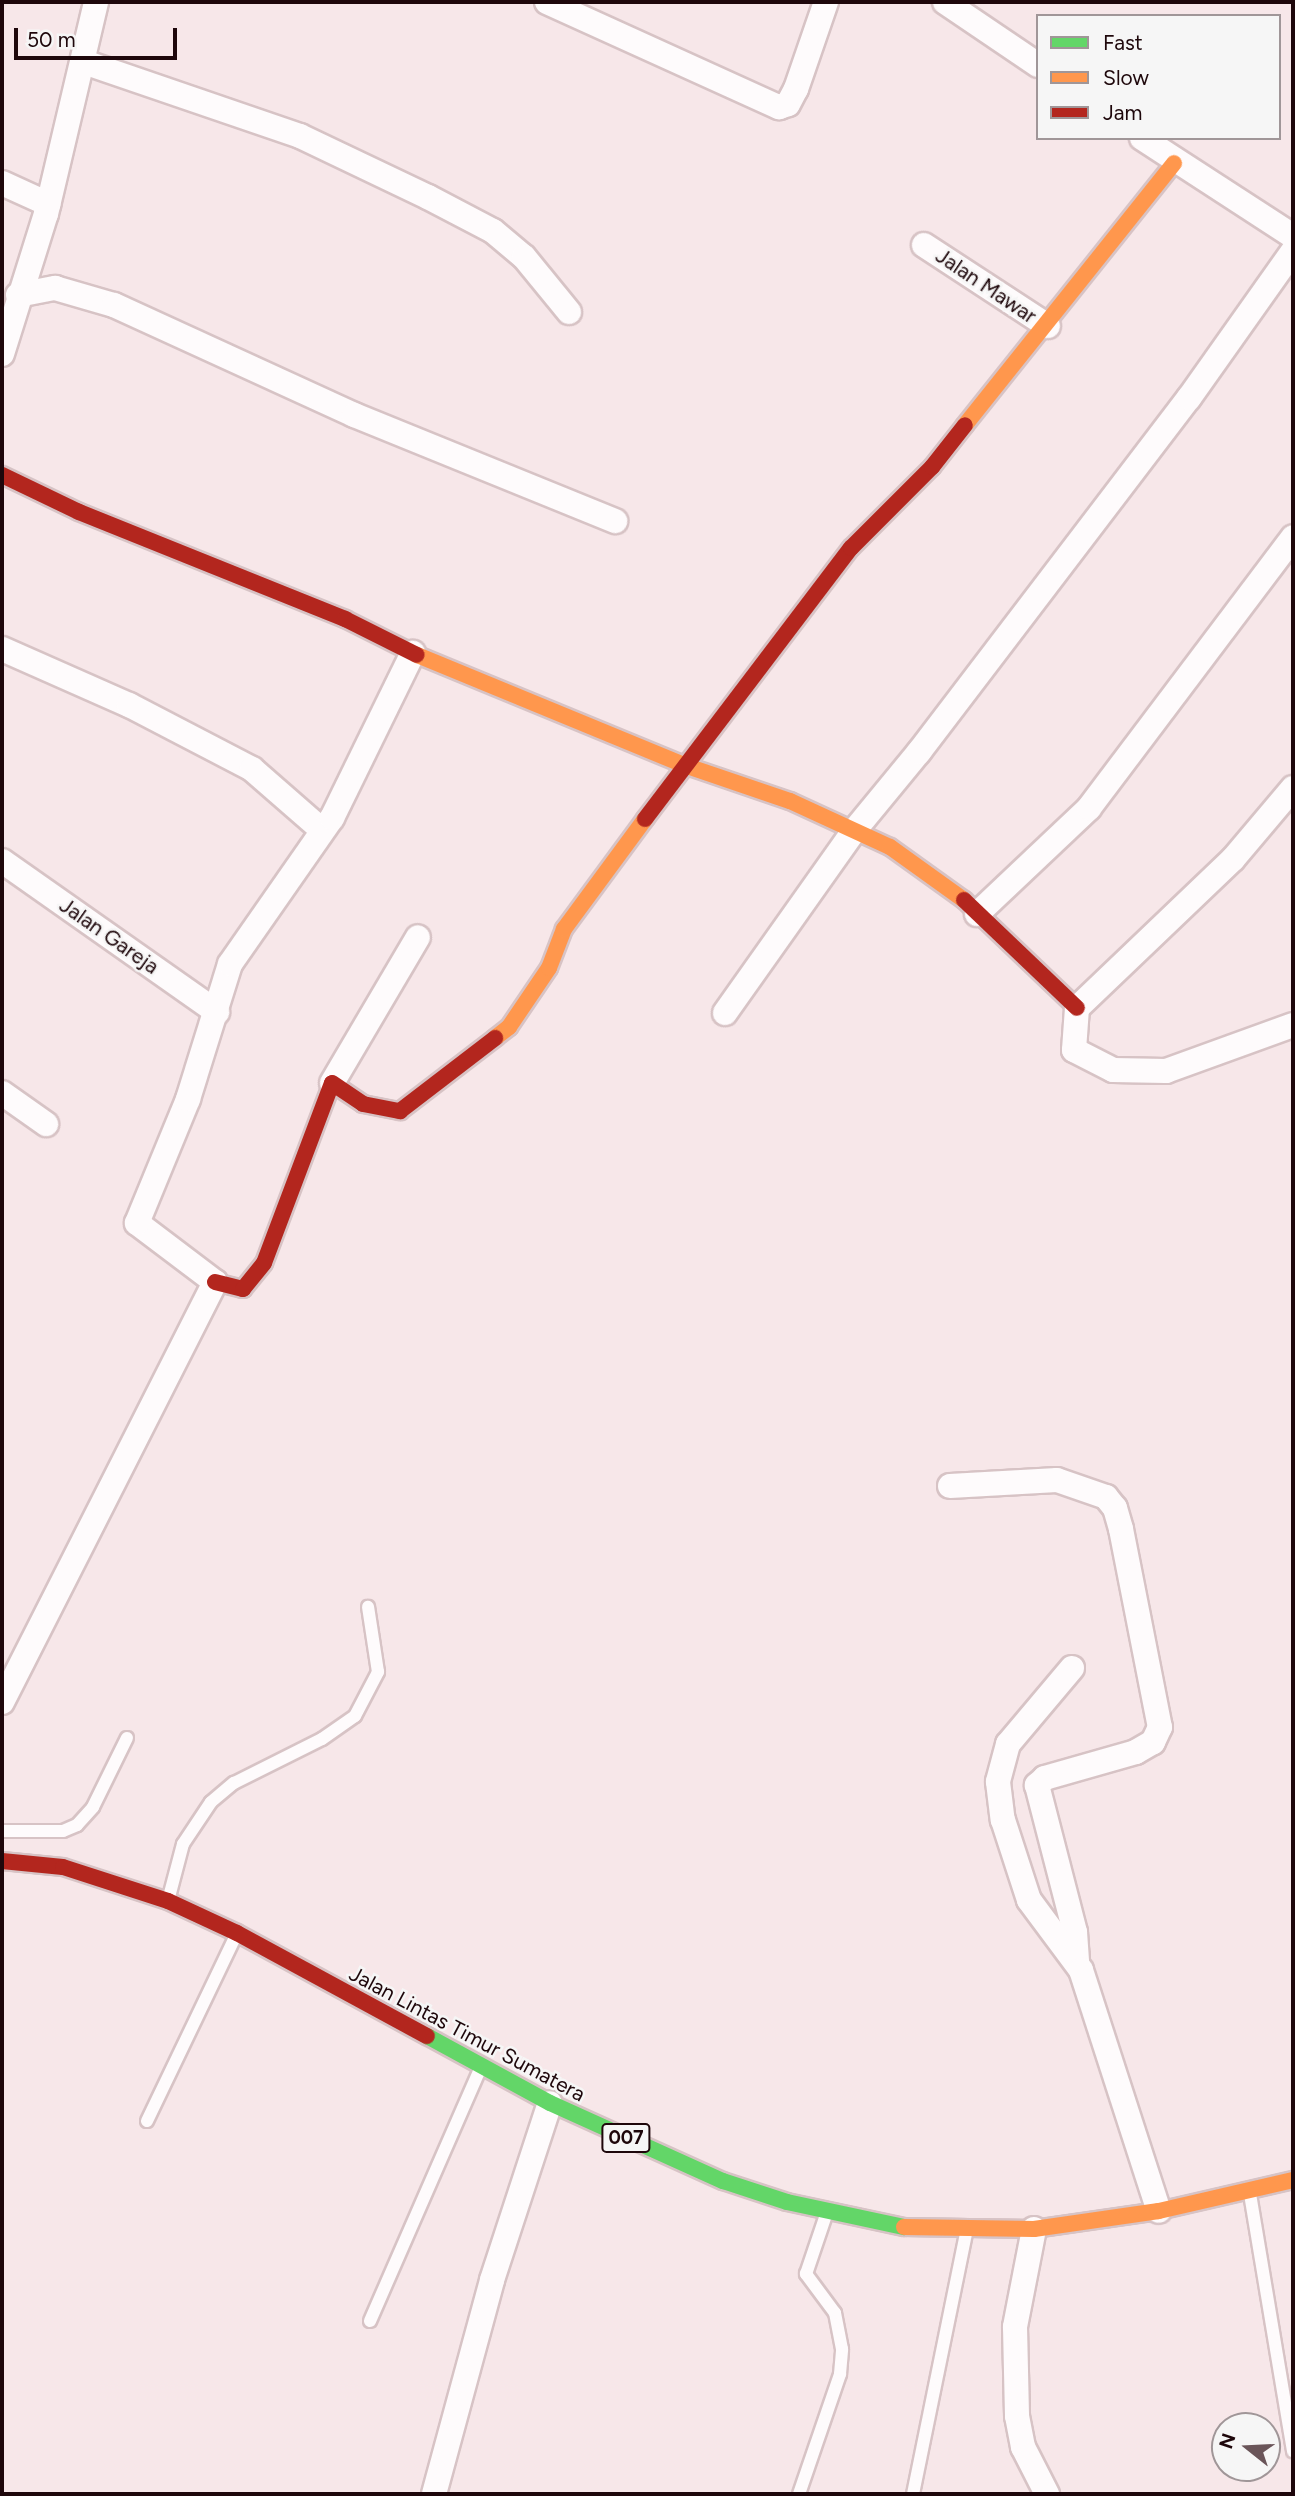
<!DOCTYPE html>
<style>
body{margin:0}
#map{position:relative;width:1295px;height:2496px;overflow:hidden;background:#f7e7e9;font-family:Figtree,sans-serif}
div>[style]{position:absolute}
.roads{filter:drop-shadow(2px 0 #d7c3c5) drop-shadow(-2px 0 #d7c3c5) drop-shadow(0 2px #d7c3c5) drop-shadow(0 -2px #d7c3c5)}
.lane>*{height:12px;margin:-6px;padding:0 6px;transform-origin:6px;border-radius:6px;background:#fefbfc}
.street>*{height:24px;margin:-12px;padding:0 12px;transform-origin:12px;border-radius:12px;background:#fefbfc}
.fast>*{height:16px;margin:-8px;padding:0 8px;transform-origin:8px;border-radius:8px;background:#63d668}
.slow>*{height:16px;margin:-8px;padding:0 8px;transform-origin:8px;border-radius:8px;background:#ff974d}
.jam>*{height:16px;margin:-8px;padding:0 8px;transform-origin:8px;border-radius:8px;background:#b3261e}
span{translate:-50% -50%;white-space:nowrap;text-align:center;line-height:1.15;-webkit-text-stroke:5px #f6f6f6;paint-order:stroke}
.shield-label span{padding:2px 5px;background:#f6f6f6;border:2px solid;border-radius:5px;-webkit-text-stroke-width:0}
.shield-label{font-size:19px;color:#1e070b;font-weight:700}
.street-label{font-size:21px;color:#1e070b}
.frame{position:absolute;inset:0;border:4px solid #1e070b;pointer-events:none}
.legend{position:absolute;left:1036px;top:14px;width:245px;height:126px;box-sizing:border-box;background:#f6f6f6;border:2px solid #a09698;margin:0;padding:9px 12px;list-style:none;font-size:21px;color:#1e070b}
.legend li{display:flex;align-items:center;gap:14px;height:35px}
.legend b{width:35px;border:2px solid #a09698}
.north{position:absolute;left:1211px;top:2412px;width:70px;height:70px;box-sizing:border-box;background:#f6f6f6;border:2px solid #a09698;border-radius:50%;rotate:288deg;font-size:19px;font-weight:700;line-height:28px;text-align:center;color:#1e070b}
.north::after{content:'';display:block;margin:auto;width:24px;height:32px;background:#6a5559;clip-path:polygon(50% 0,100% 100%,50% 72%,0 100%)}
.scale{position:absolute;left:14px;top:28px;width:163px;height:32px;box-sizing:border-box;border:4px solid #1e070b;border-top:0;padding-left:9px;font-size:21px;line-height:24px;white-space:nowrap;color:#1e070b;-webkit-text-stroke:5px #f6f6f6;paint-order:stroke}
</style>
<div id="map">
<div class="roads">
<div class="lane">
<div style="left:2px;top:1831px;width:61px"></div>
<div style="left:63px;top:1831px;width:15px;rotate:-23deg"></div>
<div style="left:77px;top:1825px;width:24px;rotate:-48deg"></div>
<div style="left:93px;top:1807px;width:77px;rotate:-63.8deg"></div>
<div style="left:169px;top:1897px;width:55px;rotate:-75.2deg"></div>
<div style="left:183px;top:1844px;width:50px;rotate:-56.3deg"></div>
<div style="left:211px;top:1802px;width:30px;rotate:-40deg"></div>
<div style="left:234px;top:1783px;width:98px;rotate:-26.6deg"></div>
<div style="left:322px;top:1739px;width:40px;rotate:-34.9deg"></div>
<div style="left:355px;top:1716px;width:50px;rotate:-62.4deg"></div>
<div style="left:378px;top:1672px;width:66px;rotate:-98.7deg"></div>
<div style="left:147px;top:2121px;width:206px;rotate:-64.4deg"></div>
<div style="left:1250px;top:2194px;width:261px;rotate:80.5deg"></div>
<div style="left:370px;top:2321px;width:275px;rotate:-66.4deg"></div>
<div style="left:799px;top:2494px;width:127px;rotate:-71.1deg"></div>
<div style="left:840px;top:2374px;width:25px;rotate:-85deg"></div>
<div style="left:842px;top:2349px;width:37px;rotate:-101deg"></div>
<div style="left:835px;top:2313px;width:49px;rotate:-126.6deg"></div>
<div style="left:806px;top:2274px;width:62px;rotate:-71.3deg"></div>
<div style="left:913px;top:2494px;width:265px;rotate:-78.5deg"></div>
</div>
<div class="street">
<div style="left:547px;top:2px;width:255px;rotate:24.4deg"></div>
<div style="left:779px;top:107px;width:9px;rotate:-18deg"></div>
<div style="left:788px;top:104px;width:17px;rotate:-62deg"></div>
<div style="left:796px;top:89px;width:92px;rotate:-71deg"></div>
<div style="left:945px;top:2px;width:112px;rotate:34.1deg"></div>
<div style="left:84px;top:62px;width:228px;rotate:18.9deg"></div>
<div style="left:300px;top:136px;width:142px;rotate:25.5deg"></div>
<div style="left:428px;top:197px;width:73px;rotate:27.6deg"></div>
<div style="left:493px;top:231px;width:40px;rotate:40deg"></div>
<div style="left:524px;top:257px;width:71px;rotate:50.7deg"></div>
<div style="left:1142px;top:138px;width:180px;rotate:33deg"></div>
<div style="left:2px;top:183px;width:51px;rotate:24.5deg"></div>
<div style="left:924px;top:245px;width:148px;rotate:33.2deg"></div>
<div style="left:18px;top:295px;width:38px;rotate:-11deg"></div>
<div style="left:55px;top:288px;width:61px;rotate:16.1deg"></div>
<div style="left:114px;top:305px;width:264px;rotate:24.6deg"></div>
<div style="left:354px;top:415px;width:282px;rotate:22.1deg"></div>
<div style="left:2px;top:354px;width:147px;rotate:-72.6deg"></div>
<div style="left:46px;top:214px;width:218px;rotate:-76.7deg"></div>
<div style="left:2px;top:649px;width:139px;rotate:23.8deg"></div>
<div style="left:129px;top:705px;width:139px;rotate:27.5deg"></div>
<div style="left:252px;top:769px;width:93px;rotate:41.1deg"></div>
<div style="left:1293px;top:788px;width:93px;rotate:130.2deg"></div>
<div style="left:1233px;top:859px;width:216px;rotate:136.3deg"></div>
<div style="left:1077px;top:1008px;width:42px;rotate:94.1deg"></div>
<div style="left:1074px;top:1050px;width:44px;rotate:27.1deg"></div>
<div style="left:1113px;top:1070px;width:53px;rotate:1.1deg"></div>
<div style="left:1166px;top:1071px;width:135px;rotate:-19.9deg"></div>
<div style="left:2px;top:861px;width:263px;rotate:35.1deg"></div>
<div style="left:977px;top:914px;width:154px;rotate:-43.4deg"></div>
<div style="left:1089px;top:808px;width:339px;rotate:-53deg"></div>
<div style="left:725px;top:1013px;width:222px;rotate:-54.7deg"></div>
<div style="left:853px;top:832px;width:104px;rotate:-50.5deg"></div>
<div style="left:919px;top:752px;width:445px;rotate:-52.7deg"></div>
<div style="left:1189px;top:398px;width:180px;rotate:-54.7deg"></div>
<div style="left:332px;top:1083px;width:169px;rotate:-59.5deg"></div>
<div style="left:2px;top:1093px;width:54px;rotate:35.2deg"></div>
<div style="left:950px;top:1486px;width:107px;rotate:-3.2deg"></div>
<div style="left:1057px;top:1480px;width:52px;rotate:19.1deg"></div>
<div style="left:1106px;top:1497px;width:14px;rotate:51deg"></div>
<div style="left:1115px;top:1508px;width:22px;rotate:74deg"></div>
<div style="left:1121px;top:1529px;width:202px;rotate:78.9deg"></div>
<div style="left:1160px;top:1727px;width:17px;rotate:115deg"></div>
<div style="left:1153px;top:1742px;width:20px;rotate:150deg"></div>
<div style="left:1136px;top:1752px;width:95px;rotate:164.1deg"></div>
<div style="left:1045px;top:1778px;width:11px;rotate:139deg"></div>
<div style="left:1037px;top:1785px;width:152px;rotate:75.5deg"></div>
<div style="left:1075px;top:1932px;width:30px;rotate:86deg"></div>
<div style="left:1072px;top:1668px;width:99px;rotate:130.1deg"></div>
<div style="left:1008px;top:1744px;width:39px;rotate:105deg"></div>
<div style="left:998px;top:1782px;width:38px;rotate:83deg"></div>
<div style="left:1003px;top:1820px;width:84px;rotate:72deg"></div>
<div style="left:1029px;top:1900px;width:87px;rotate:53.4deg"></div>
<div style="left:1081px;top:1970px;width:253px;rotate:72.1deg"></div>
<div style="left:2px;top:1702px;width:471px;rotate:-63.1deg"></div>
<div style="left:215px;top:1282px;width:98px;rotate:-142.9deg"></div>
<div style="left:137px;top:1223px;width:134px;rotate:-67.6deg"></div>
<div style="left:188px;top:1099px;width:141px;rotate:-72.7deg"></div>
<div style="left:230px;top:964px;width:178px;rotate:-55.1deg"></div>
<div style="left:332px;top:818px;width:184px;rotate:-63.9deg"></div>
<div style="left:1034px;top:2229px;width:100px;rotate:101deg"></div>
<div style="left:1015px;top:2327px;width:89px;rotate:88.7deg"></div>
<div style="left:1017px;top:2416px;width:32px;rotate:79deg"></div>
<div style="left:1023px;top:2447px;width:53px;rotate:62.9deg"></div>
<div style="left:434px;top:2494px;width:222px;rotate:-74.8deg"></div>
<div style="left:492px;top:2280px;width:186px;rotate:-71.9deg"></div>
</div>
<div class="fast">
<div style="left:427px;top:2036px;width:140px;rotate:28.6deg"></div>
<div style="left:550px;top:2103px;width:190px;rotate:24.3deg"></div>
<div style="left:723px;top:2181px;width:67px;rotate:18.2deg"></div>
<div style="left:787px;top:2202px;width:120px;rotate:12.1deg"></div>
</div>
<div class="slow">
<div style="left:965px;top:425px;width:335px;rotate:-51.4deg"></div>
<div style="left:417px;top:655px;width:289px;rotate:22.4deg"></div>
<div style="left:684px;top:765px;width:112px;rotate:18.8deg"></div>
<div style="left:790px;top:801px;width:110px;rotate:24.7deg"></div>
<div style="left:890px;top:847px;width:91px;rotate:35.6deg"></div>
<div style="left:495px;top:1038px;width:18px;rotate:-38deg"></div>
<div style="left:509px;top:1027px;width:71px;rotate:-55.9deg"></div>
<div style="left:549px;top:968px;width:42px;rotate:-69deg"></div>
<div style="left:564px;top:929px;width:137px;rotate:-53.6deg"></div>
<div style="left:904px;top:2227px;width:130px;rotate:0.9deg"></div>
<div style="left:1034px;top:2229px;width:126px;rotate:-8.2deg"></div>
<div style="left:1159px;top:2211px;width:138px;rotate:-13deg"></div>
</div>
<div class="jam">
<div style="left:2px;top:475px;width:85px;rotate:25.7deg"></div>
<div style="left:79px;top:512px;width:287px;rotate:21.9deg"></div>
<div style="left:345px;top:619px;width:80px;rotate:26.6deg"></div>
<div style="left:645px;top:819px;width:340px;rotate:-52.8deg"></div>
<div style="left:851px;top:548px;width:115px;rotate:-45deg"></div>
<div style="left:932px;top:467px;width:53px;rotate:-51.8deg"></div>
<div style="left:964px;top:900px;width:156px;rotate:43.7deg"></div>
<div style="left:215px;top:1282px;width:29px;rotate:14deg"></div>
<div style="left:243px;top:1289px;width:33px;rotate:-51deg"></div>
<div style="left:264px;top:1263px;width:192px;rotate:-69.3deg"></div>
<div style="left:332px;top:1083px;width:37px;rotate:34deg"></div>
<div style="left:363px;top:1104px;width:38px;rotate:11deg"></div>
<div style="left:400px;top:1111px;width:120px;rotate:-37.5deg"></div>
<div style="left:2px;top:1861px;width:61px;rotate:5.6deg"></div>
<div style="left:63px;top:1867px;width:110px;rotate:17.9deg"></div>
<div style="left:168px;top:1901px;width:76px;rotate:24.9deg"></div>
<div style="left:237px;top:1933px;width:216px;rotate:28.5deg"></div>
</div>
</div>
<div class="shield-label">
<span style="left:626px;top:2138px">007</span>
</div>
<div class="street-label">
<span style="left:986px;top:286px;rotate:34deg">Jalan Mawar</span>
<span style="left:109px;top:936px;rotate:35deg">Jalan Gareja</span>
<span style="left:467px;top:2034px;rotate:28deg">Jalan Lintas Timur Sumatera</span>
</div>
<div class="frame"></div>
<ul class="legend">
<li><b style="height:9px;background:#63d668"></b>Fast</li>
<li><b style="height:9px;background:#ff974d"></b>Slow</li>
<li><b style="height:9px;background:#b3261e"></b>Jam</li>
</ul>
<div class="north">N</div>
<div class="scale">50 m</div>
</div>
